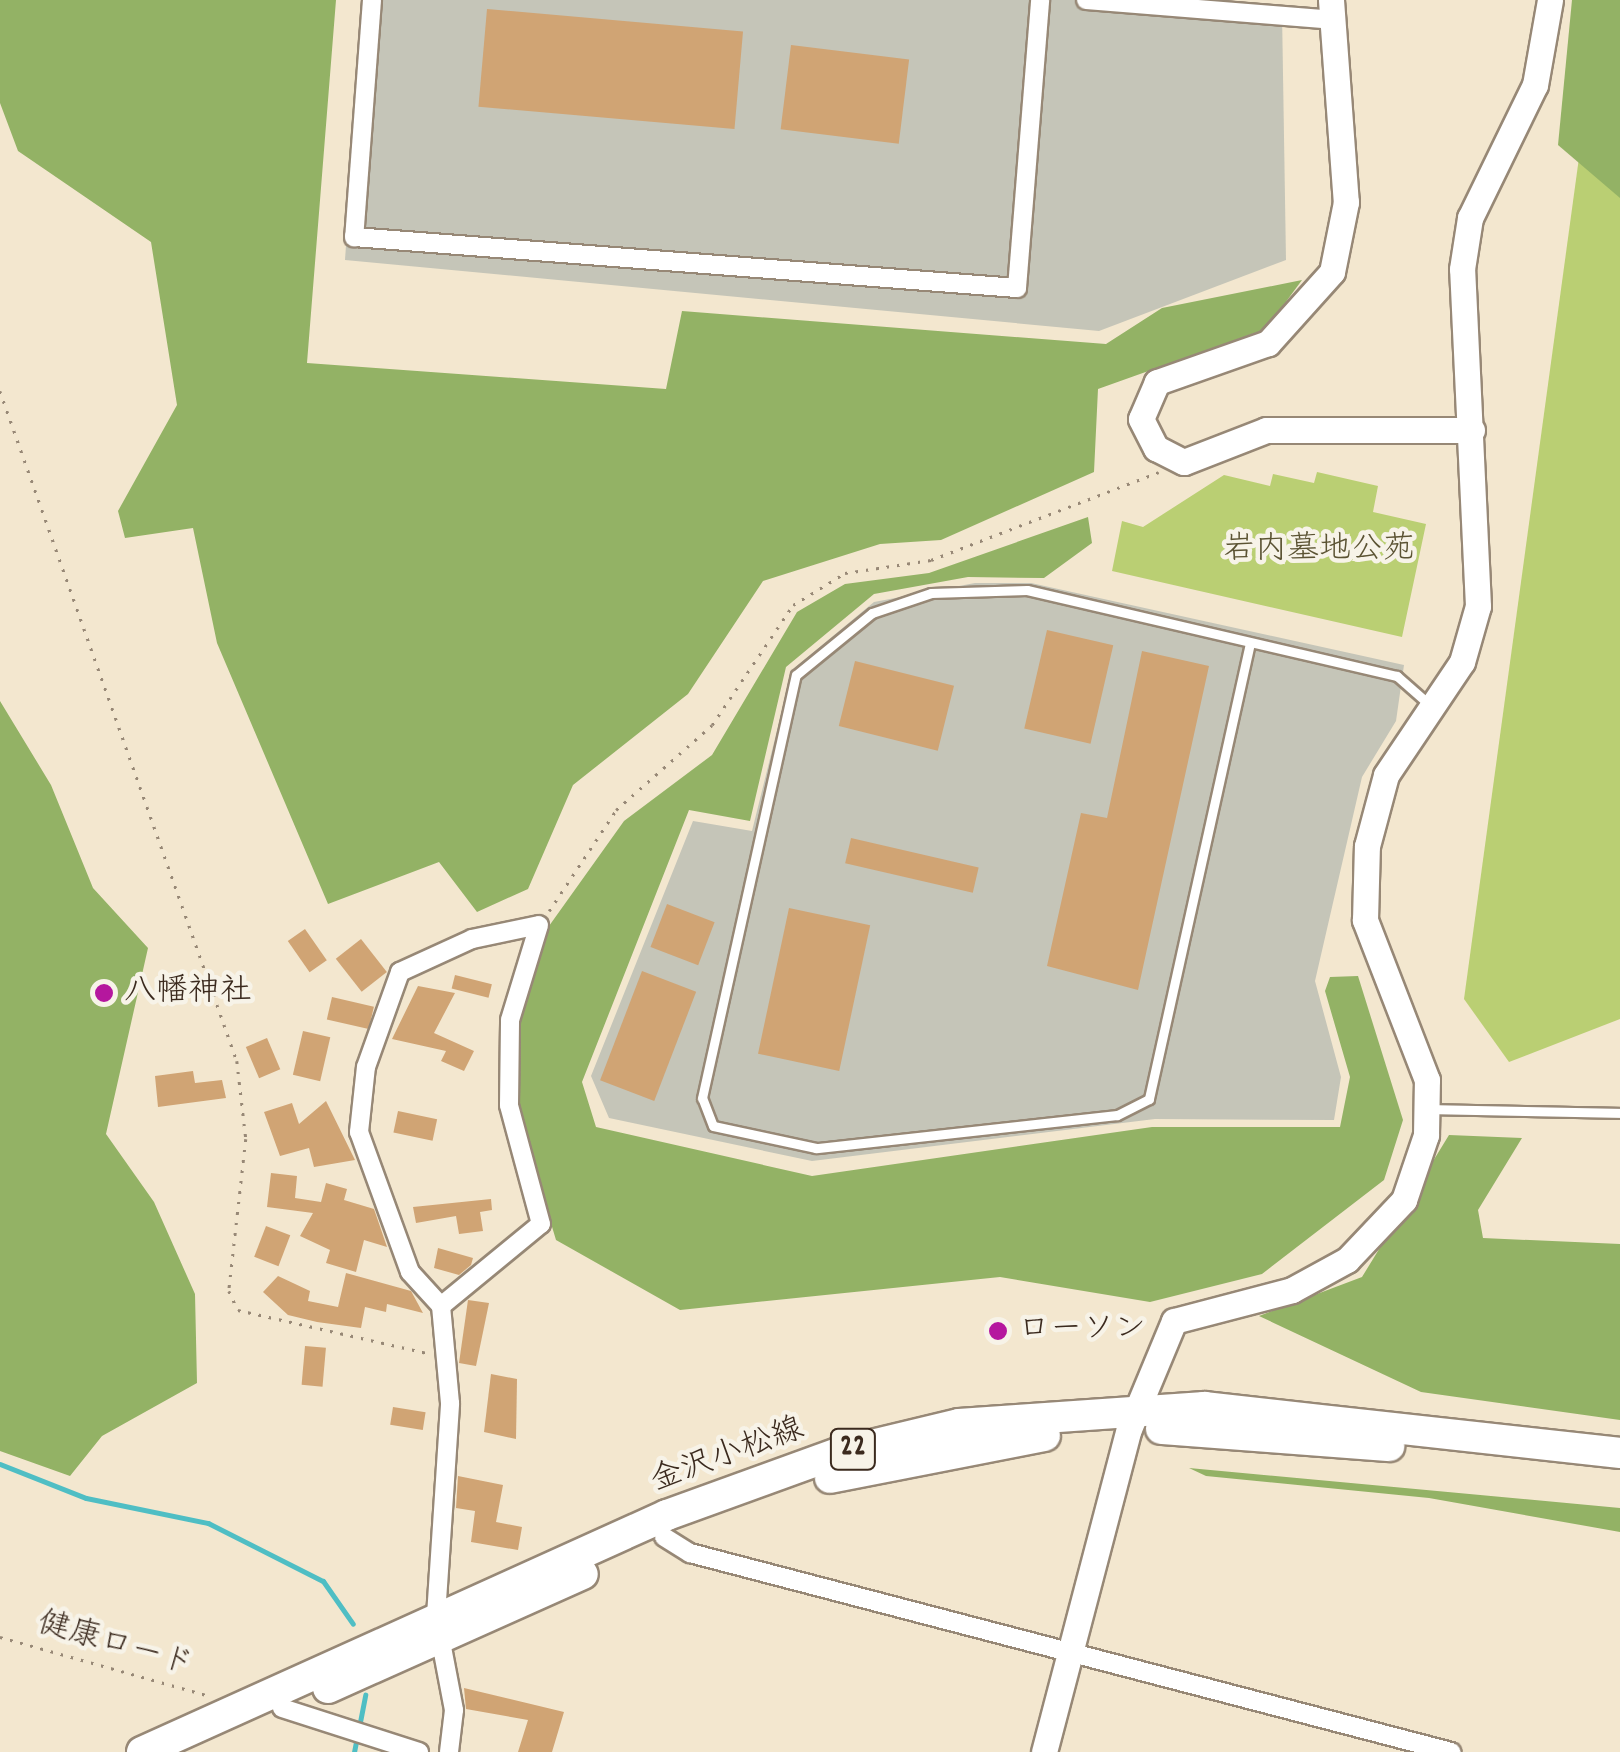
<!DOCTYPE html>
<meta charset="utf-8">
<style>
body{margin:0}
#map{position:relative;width:1620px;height:1752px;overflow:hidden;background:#f3e7cf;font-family:Dekko,"Klee One",sans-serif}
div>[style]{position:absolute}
.industrial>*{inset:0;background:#c5c5b8}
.green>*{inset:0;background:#bacf73}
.forest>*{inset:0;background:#93b265}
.stream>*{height:5px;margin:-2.5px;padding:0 2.5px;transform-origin:2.5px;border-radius:2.5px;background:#4fbec4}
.building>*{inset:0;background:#d0a474;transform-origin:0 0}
.path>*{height:2.5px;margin-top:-1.25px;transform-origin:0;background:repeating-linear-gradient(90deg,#978876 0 2.5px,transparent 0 10.5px)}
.roads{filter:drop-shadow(2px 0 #978876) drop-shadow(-2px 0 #978876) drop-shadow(0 2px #978876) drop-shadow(0 -2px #978876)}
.lane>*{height:9px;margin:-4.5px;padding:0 4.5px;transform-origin:4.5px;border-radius:4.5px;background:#fff}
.street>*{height:18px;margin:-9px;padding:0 9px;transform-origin:9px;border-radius:9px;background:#fff}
.secondary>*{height:25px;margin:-12.5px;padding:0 12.5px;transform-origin:12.5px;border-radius:12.5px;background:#fff}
.primary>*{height:30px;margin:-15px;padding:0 15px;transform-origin:15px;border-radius:15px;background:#fff}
.dots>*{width:28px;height:28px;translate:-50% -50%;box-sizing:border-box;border:5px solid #f7f3e8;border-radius:50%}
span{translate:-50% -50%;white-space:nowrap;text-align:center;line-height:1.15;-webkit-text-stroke:9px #f7f3e8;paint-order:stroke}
.shield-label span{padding:2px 8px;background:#f7f3e8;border:2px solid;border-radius:8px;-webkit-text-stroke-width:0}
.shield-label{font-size:30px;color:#3b2a1e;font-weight:700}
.park-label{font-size:32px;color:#5b5333}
.poi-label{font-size:32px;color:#3b2a1e}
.left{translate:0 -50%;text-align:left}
.street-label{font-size:32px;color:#3b2a1e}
</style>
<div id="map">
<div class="industrial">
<div style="clip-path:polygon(363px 0,1135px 0,1282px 12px,1286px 260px,1099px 331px,345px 260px)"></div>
<div style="clip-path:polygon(975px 583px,1031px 583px,1404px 665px,1396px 721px,1362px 777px,1315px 981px,1341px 1077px,1334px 1120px,1155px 1119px,812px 1161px,609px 1118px,591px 1076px,693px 821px,752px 831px,792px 670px,874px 602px)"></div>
</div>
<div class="green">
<div style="clip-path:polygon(1620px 0,1620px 1019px,1509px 1062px,1464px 999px,1600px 4px)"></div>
<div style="clip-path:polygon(1317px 472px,1378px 486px,1373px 512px,1426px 524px,1402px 637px,1112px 571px,1122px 521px,1143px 527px,1224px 475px,1270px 486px,1273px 474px,1314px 483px)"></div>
</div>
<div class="forest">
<div style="clip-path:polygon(0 0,336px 0,307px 363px,666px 389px,682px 311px,1106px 344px,1162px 308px,1302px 280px,1266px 329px,1098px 389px,1094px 472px,941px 540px,880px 544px,763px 581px,688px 694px,573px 785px,528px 889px,477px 912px,439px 862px,328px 904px,217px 643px,193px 528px,125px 538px,118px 511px,177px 405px,151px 242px,18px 151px,0 103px)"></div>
<div style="clip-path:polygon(1572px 0,1620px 0,1620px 198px,1558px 145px)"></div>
<div style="clip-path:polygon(1088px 517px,1092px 543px,1044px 578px,968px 577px,874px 594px,786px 667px,750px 821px,689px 810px,582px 1082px,596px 1127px,812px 1176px,1152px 1127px,1340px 1127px,1350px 1077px,1325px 991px,1330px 977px,1358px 976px,1403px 1120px,1384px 1180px,1262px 1274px,1150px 1302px,1000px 1277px,680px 1310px,556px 1240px,516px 1107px,517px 1022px,539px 940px,624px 821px,712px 755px,797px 612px,845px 584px,929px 573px)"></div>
<div style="clip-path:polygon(0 701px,51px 785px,93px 888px,148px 948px,106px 1134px,154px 1202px,195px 1294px,197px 1383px,102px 1436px,70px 1476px,0 1451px)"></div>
<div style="clip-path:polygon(1449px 1135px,1522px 1138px,1478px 1210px,1483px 1238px,1620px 1244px,1620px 1420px,1421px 1392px,1259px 1316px,1362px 1277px)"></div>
<div style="clip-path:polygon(1189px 1468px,1620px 1508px,1620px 1532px,1429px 1498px,1206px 1476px)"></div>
</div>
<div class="stream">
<div style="left:0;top:1464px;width:92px;rotate:21.6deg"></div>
<div style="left:86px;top:1498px;width:125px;rotate:11.6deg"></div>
<div style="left:208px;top:1523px;width:129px;rotate:26.8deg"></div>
<div style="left:323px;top:1581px;width:52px;rotate:55.1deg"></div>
<div style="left:359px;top:1727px;width:33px;rotate:-79deg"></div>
<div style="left:354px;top:1752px;width:15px;rotate:-79deg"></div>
</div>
<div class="building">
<div style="left:487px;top:9px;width:257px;height:98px;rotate:5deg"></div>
<div style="left:791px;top:45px;width:119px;height:85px;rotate:7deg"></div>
<div style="left:1047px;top:630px;width:68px;height:101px;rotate:13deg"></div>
<div style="clip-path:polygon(1142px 651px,1209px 666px,1138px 990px,1047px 966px,1081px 813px,1107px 818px)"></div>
<div style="left:855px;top:661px;width:102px;height:67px;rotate:14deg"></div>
<div style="left:851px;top:838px;width:131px;height:26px;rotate:13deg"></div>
<div style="left:667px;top:904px;width:51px;height:46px;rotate:21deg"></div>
<div style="left:789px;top:908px;width:83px;height:149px;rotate:12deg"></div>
<div style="left:305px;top:929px;width:38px;height:21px;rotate:55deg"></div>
<div style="left:361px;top:939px;width:42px;height:32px;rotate:52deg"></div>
<div style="left:642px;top:971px;width:58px;height:117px;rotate:21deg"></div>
<div style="left:455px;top:975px;width:38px;height:14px;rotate:14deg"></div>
<div style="clip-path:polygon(418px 986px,455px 993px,434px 1033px,474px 1051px,464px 1071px,441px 1061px,446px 1051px,392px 1039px)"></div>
<div style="left:332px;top:997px;width:43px;height:23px;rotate:13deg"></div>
<div style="left:303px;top:1031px;width:28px;height:45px;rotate:13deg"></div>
<div style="left:267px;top:1038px;width:34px;height:23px;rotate:67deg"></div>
<div style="clip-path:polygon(193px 1071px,195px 1083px,222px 1080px,226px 1098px,158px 1107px,155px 1076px)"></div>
<div style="clip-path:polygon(326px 1101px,355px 1160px,314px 1167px,309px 1148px,280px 1156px,264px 1112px,292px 1103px,299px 1124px)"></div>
<div style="left:398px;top:1111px;width:40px;height:22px;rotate:12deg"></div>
<div style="clip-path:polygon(271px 1173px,297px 1176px,295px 1198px,321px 1202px,326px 1183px,347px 1189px,344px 1200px,374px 1209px,387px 1247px,364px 1240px,356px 1272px,326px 1263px,330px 1250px,300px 1236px,313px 1213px,267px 1207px)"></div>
<div style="clip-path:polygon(491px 1199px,492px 1210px,480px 1212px,483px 1231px,459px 1234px,456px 1216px,416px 1223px,413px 1207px)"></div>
<div style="left:266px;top:1226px;width:26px;height:33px;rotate:21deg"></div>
<div style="clip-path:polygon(438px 1248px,473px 1258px,471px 1265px,459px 1275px,434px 1268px)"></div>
<div style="clip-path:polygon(346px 1273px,411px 1291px,423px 1313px,387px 1304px,386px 1312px,365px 1307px,361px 1328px,317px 1322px,288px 1315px,263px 1292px,278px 1276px,310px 1291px,308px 1301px,338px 1307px)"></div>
<div style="clip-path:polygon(468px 1300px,489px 1303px,476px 1366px,459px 1363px)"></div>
<div style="left:305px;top:1346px;width:21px;height:39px;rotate:5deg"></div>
<div style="clip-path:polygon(491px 1374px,517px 1379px,516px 1439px,484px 1432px)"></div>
<div style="left:393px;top:1407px;width:33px;height:18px;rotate:9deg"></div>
<div style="clip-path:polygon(458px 1476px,503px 1485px,496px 1522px,522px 1527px,518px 1550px,471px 1542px,475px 1511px,456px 1508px)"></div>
<div style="clip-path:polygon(464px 1688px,564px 1712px,552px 1752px,518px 1752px,528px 1720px,466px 1709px)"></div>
</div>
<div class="path">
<div style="left:0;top:391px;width:711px;rotate:70.52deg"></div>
<div style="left:237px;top:1061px;width:79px;rotate:83.4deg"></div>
<div style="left:246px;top:1139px;width:153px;rotate:96.4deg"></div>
<div style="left:229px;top:1291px;width:21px;rotate:65deg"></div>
<div style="left:238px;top:1310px;width:195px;rotate:12.8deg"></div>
<div style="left:549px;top:911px;width:121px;rotate:-56.4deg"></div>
<div style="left:616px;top:810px;width:128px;rotate:-41.5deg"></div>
<div style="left:712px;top:725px;width:145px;rotate:-56deg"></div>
<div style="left:793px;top:605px;width:61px;rotate:-31.6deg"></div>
<div style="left:845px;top:573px;width:87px;rotate:-8.6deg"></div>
<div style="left:931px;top:560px;width:244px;rotate:-21.1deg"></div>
<div style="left:0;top:1637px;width:218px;rotate:15.7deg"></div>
</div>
<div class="roads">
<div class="lane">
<div style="left:1250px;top:643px;width:467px;rotate:102.5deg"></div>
<div style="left:1149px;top:1099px;width:36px;rotate:153deg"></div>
<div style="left:1117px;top:1115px;width:303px;rotate:173.7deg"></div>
<div style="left:816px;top:1148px;width:105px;rotate:-167.9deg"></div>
<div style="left:713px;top:1126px;width:30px;rotate:-111deg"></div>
<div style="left:702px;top:1098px;width:433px;rotate:-77.5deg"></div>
<div style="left:796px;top:675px;width:98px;rotate:-39.2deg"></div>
<div style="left:872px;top:613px;width:62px;rotate:-18.7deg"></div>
<div style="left:931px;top:593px;width:96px;rotate:-1.8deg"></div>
<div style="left:1027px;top:590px;width:380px;rotate:13.1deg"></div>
<div style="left:1397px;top:676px;width:44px;rotate:41.3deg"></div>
<div style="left:1430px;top:1109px;width:190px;rotate:1.2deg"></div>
</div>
<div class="street">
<div style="left:372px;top:0;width:238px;rotate:94.3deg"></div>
<div style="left:354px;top:237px;width:665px;rotate:4.4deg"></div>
<div style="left:1017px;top:288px;width:289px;rotate:-85.4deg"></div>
<div style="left:1086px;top:0;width:247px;rotate:4.6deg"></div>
<div style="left:441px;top:1306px;width:46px;rotate:-132.4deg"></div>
<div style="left:410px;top:1272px;width:149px;rotate:-110deg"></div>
<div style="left:359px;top:1132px;width:65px;rotate:-83.9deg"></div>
<div style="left:366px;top:1067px;width:101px;rotate:-70.3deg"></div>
<div style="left:400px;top:972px;width:79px;rotate:-24.6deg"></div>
<div style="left:472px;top:939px;width:68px;rotate:-11.8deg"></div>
<div style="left:664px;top:1537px;width:31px;rotate:32deg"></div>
<div style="left:690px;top:1553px;width:787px;rotate:14.65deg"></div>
<div style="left:282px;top:1708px;width:144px;rotate:17.8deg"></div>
<div style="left:449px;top:1752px;width:42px;rotate:-83.2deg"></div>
<div style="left:454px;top:1710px;width:96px;rotate:-100.8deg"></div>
<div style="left:436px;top:1616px;width:213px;rotate:-86.2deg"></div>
<div style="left:450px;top:1403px;width:97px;rotate:-95.3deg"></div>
<div style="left:441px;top:1306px;width:129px;rotate:-39.4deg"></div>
<div style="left:541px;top:1224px;width:123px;rotate:-105.1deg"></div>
<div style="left:509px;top:1105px;width:85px;rotate:-89.3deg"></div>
<div style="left:510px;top:1020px;width:99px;rotate:-73deg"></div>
</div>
<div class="secondary">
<div style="left:1331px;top:0;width:203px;rotate:85.8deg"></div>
<div style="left:1346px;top:202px;width:71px;rotate:101.3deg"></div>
<div style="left:1332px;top:272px;width:96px;rotate:132deg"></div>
<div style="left:1268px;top:343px;width:118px;rotate:160.6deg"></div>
<div style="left:1157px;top:382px;width:40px;rotate:113.4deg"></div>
<div style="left:1141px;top:419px;width:33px;rotate:63deg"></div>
<div style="left:1156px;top:448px;width:31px;rotate:27deg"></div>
<div style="left:1184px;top:462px;width:88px;rotate:-21.3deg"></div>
<div style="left:1266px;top:430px;width:206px"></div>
<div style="left:1044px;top:1752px;width:334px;rotate:-75.3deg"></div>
<div style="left:1129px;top:1429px;width:117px;rotate:-67.4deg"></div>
<div style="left:1174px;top:1321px;width:122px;rotate:-14.7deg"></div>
<div style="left:1292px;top:1290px;width:63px;rotate:-28.6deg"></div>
<div style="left:1347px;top:1260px;width:83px;rotate:-46.5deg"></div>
<div style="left:1404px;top:1200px;width:69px;rotate:-71.3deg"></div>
<div style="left:1426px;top:1135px;width:55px;rotate:-89deg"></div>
<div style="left:1427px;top:1080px;width:172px;rotate:-111.2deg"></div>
<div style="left:1365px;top:920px;width:74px;rotate:-88.5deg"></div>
<div style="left:1367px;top:846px;width:73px;rotate:-75deg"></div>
<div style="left:1386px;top:775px;width:136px;rotate:-56.1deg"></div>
<div style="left:1462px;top:662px;width:58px;rotate:-74.1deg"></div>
<div style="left:1478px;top:606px;width:337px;rotate:-92.7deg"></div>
<div style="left:1462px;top:269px;width:52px;rotate:-81.1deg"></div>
<div style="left:1470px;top:218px;width:148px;rotate:-64deg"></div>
<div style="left:1535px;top:85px;width:86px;rotate:-80deg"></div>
</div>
<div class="primary">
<div style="left:1161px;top:1429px;width:229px;rotate:4.3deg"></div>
<div style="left:830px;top:1478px;width:219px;rotate:-11.1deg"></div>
<div style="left:328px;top:1688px;width:279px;rotate:-24.1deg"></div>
<div style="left:142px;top:1752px;width:576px;rotate:-24.3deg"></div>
<div style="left:667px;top:1515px;width:182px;rotate:-19.9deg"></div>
<div style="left:838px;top:1453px;width:124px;rotate:-13.5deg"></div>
<div style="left:959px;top:1424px;width:246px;rotate:-4deg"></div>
<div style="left:1204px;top:1407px;width:419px;rotate:6.3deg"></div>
</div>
</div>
<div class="dots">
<div style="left:104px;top:993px;background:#b5179e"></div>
<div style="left:998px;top:1331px;background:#b5179e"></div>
</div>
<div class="shield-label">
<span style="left:853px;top:1449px">22</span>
</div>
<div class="park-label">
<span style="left:1319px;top:551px">岩内墓地公苑</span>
</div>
<div class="poi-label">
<span class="left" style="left:124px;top:993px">八幡神社</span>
<span class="left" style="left:1018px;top:1331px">ローソン</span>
</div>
<div class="street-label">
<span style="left:728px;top:1457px;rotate:-20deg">金沢小松線</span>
<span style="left:115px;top:1646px;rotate:16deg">健康ロード</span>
</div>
</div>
